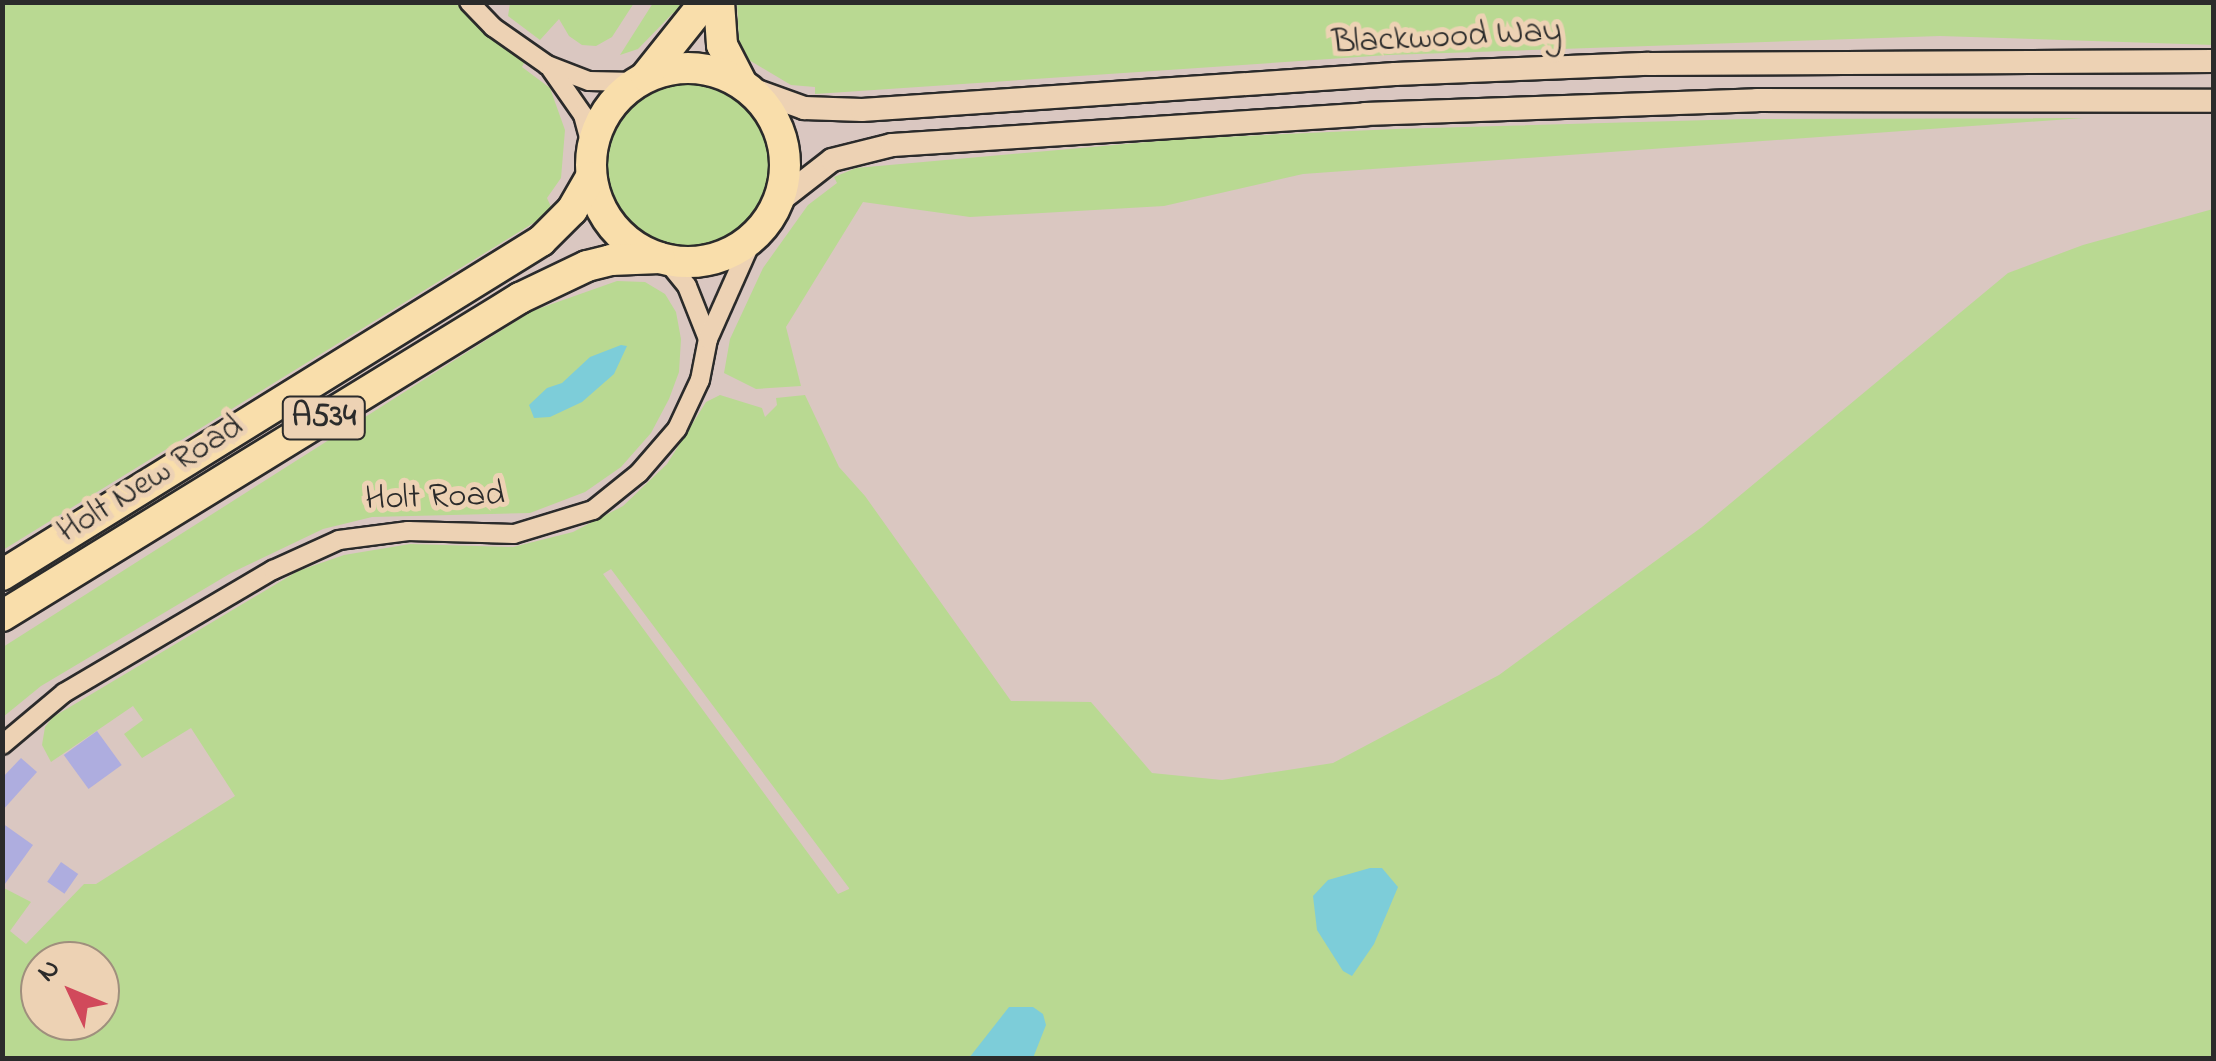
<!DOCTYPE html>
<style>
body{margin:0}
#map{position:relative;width:2216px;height:1061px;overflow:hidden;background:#dac7c1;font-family:"Indie Flower",sans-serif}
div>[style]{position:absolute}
.green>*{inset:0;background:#b9d992}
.round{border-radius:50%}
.water>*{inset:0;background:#7dcdd9}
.building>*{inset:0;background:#aeaddf;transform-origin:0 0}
.roads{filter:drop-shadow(2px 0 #2b2b2b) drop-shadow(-2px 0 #2b2b2b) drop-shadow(0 2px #2b2b2b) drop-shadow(0 -2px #2b2b2b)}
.minor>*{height:18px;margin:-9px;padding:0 9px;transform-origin:9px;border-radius:9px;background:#edd2b4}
.tertiary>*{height:22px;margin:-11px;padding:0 11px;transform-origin:11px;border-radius:11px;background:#edd2b4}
.trunk>*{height:30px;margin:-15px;padding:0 15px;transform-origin:15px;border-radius:15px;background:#f9deab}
.trunk>.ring{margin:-15px;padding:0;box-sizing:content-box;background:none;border:30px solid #f9deab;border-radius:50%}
span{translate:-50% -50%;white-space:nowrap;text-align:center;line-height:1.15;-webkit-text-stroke:10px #edd2b4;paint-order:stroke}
.shield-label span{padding:2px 8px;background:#edd2b4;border:2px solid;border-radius:8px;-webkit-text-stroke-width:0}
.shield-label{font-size:32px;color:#2b2b2b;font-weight:700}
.street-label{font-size:35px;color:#2b2b2b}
.frame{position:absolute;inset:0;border:5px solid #2b2b2b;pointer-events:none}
.north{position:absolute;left:20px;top:941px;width:100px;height:100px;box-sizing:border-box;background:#edd2b4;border:2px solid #9f8f7d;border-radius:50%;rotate:314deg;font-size:28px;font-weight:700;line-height:40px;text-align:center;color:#2b2b2b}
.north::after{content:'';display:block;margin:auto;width:35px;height:45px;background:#d1495b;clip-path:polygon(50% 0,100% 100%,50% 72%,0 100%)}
</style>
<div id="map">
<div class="green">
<div style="clip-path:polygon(737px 2px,2213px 2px,2214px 45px,1940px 36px,1388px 55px,815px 94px,815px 87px,791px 85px,749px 60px,739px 40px)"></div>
<div style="clip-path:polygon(2px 3px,458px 3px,525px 61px,522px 67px,550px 88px,565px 130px,561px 178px,547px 198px,551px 207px,535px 222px,3px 550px)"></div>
<div style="clip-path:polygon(510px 3px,510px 2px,634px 3px,612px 37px,596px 46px,582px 45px,569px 36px,559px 19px,540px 40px,508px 16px)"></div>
<div style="clip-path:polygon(653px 3px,688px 3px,680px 16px,673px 13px,638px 49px,620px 55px)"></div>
<div class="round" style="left:607px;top:83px;width:164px;height:164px"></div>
<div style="clip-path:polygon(2084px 118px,1303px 174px,1164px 206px,970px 217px,863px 202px,786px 327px,801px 386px,756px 389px,724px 373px,730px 339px,763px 268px,808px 205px,837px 183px,834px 177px,856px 168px,1182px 139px,1395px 129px,1746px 119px)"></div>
<div style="clip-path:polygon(evenodd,2213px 209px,2213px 1058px,3px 1058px,2px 887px,31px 902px,10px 931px,26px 944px,84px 884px,96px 884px,235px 796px,191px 728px,142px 758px,124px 734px,143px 720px,133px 706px,51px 762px,42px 745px,45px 727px,53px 717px,298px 571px,344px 555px,410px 544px,513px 547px,573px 532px,623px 506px,667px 464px,706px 402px,720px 395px,762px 408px,765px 417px,777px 405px,776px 398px,805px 395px,839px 467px,865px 496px,1011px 701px,1091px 702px,1152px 773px,1222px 780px,1333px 763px,1499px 675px,1702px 527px,2008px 273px,2083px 245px,2213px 209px,611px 569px,849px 888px,849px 889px,838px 894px,603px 574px,611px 569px,2213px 209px,40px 961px,100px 961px,100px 1021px,40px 1021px,40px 961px)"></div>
<div style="clip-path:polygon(617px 281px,645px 282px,665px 294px,676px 312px,681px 339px,679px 372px,669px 399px,651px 433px,621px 467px,585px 492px,530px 513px,372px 517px,323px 529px,231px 573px,41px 686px,3px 717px,3px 647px,532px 311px)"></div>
</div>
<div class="water">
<div style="clip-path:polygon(621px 345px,627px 346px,614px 374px,582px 402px,550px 417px,534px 418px,529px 405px,547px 388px,562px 383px,590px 357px)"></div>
<div style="clip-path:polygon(1370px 868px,1382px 868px,1398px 887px,1374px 944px,1352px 976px,1343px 971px,1317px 930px,1313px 896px,1328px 880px)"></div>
<div style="clip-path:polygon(1009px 1007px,1033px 1007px,1043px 1014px,1046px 1025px,1033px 1058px,969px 1058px)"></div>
</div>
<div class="building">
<div style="left:97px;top:731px;width:42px;height:41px;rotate:54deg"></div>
<div style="clip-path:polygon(21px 758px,37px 772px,2px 811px,2px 778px)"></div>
<div style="clip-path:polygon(2px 823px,33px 845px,2px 888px)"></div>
<div style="left:61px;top:862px;width:21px;height:24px;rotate:35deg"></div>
</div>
<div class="roads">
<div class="minor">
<div style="left:469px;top:2px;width:35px;rotate:46deg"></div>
<div style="left:493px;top:27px;width:66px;rotate:35.1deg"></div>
<div style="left:547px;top:65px;width:45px;rotate:20.9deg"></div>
<div style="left:589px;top:81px;width:47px;rotate:1.2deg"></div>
<div style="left:551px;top:69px;width:56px;rotate:55.2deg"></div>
<div style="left:583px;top:115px;width:35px;rotate:75deg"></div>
<div style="left:666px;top:260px;width:33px;rotate:51deg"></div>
<div style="left:687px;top:286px;width:57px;rotate:68.4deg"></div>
<div style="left:2px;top:745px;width:81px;rotate:-40deg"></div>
<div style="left:64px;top:693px;width:243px;rotate:-30.5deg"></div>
<div style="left:273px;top:570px;width:72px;rotate:-24.4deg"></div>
<div style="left:339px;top:540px;width:70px;rotate:-7.4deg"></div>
<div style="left:408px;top:531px;width:106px;rotate:1.6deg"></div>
<div style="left:514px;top:534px;width:83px;rotate:-16.9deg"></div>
<div style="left:593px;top:510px;width:59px;rotate:-38.8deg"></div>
<div style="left:639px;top:473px;width:58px;rotate:-49.2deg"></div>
<div style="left:677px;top:429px;width:54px;rotate:-64.9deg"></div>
<div style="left:700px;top:380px;width:42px;rotate:-79deg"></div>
<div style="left:708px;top:339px;width:111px;rotate:-66deg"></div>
</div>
<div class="tertiary">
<div style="left:749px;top:88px;width:59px;rotate:20deg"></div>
<div style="left:804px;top:108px;width:58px;rotate:2deg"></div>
<div style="left:862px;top:110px;width:534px;rotate:-3.86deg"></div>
<div style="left:1395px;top:74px;width:254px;rotate:-2.3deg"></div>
<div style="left:1649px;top:64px;width:565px;rotate:-0.3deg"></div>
<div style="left:778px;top:202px;width:68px;rotate:-37.9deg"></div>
<div style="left:832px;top:160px;width:62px;rotate:-14deg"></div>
<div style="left:892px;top:145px;width:474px;rotate:-3.7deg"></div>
<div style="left:1365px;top:114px;width:392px;rotate:-2deg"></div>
<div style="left:1757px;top:100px;width:457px;rotate:0.1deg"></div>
</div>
<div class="trunk">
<div style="left:719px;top:2px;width:43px;rotate:86deg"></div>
<div style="left:722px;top:45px;width:42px;rotate:62.8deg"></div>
<div class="ring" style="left:591px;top:68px;width:164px;height:164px"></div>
<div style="left:646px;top:76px;width:95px;rotate:-51.4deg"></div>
<div style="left:2px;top:575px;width:634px;rotate:-31.79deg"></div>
<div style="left:541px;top:241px;width:44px;rotate:-45deg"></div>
<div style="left:572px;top:210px;width:38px;rotate:-60deg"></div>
<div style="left:2px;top:616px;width:608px;rotate:-31.55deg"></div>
<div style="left:520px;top:298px;width:74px;rotate:-25.5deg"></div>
<div style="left:587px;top:266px;width:25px;rotate:-14deg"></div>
<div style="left:611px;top:260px;width:49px;rotate:-2.3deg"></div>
</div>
</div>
<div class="shield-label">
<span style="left:324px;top:418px">A534</span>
</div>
<div class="street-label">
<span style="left:1447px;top:38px;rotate:-3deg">Blackwood Way</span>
<span style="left:151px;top:480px;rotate:-32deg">Holt New Road</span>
<span style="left:435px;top:498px;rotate:-2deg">Holt Road</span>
</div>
<div class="frame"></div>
<div class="north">N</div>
</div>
